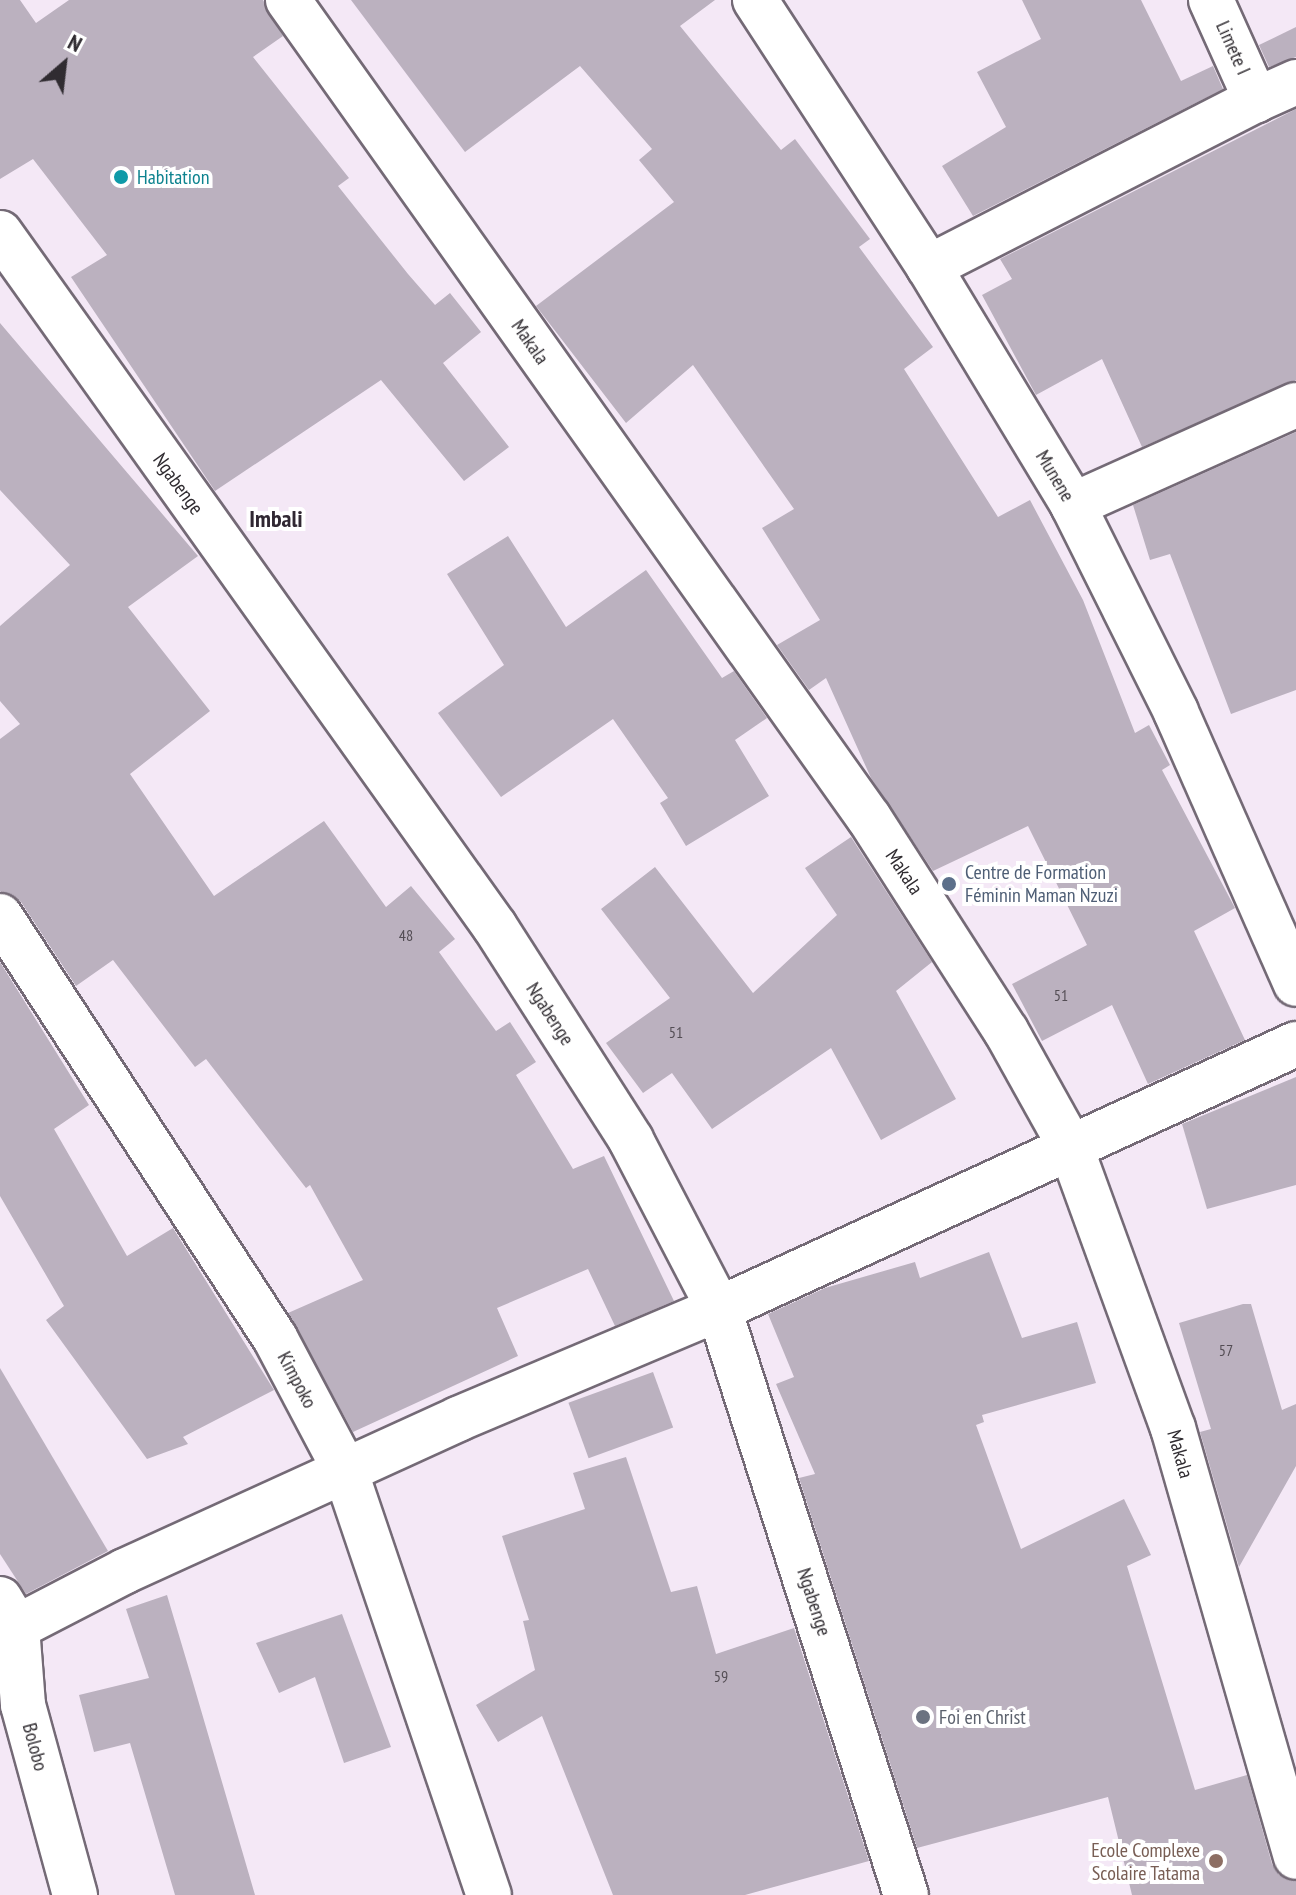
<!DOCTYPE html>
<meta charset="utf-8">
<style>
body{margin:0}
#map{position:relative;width:1296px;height:1895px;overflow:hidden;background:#f4e8f6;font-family:"PT Sans Narrow",sans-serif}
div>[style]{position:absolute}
.building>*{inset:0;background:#bbb1bf;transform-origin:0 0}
.roads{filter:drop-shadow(2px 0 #746a76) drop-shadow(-2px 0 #746a76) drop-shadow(0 2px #746a76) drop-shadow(0 -2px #746a76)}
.minor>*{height:44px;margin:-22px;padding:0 22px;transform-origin:22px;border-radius:22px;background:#fff}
.dots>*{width:22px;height:22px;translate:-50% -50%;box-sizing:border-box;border:4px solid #fff;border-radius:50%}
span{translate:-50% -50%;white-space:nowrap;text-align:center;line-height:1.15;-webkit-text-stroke:8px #fff;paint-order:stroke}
.number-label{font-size:16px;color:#534d54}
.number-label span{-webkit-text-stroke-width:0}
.street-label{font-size:20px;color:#302c31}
.culture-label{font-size:20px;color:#0d838f}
.left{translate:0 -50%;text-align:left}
.service-label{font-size:20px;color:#4e5e75}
.worship-label{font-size:20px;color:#5b616d}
.education-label{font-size:20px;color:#785e54}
.right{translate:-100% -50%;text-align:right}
.quarter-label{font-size:24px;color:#302732;font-weight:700}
.north{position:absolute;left:24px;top:24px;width:80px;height:80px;-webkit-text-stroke:6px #fff;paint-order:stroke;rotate:28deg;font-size:22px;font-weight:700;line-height:32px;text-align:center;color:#302c31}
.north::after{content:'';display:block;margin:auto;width:28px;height:36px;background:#302c31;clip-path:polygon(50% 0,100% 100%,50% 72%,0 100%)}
</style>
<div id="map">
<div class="building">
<div style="clip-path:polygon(0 0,20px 0,36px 23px,69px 0,263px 0,283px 36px,253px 57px,349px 178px,338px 186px,408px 274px,435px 305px,450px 293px,481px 332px,443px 363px,509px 447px,464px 481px,381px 380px,215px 491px,71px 277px,107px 255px,33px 159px,0 179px)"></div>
<div style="clip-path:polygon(351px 0,715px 0,680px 26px,781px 150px,795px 139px,870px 239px,859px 247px,933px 347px,904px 369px,998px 517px,1030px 500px,1083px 600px,1135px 733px,1149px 725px,1170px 765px,1162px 770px,1235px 908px,1194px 931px,1245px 1040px,1148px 1084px,1112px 1005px,1042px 1041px,1012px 984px,1087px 945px,1028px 826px,933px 871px,871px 778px,826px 678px,809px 690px,777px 645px,820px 620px,762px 528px,794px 509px,693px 365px,626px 423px,536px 306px,674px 202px,639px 160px,652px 149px,580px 66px,465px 152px)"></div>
<div style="clip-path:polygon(1022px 0,1141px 0,1181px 81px,1213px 66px,1223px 89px,973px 216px,942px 166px,1006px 127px,977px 72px,1041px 39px)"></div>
<div style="clip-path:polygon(1296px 27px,1296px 57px,1269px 67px,1259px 45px)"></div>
<div style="clip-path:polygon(1296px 109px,1296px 380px,1142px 447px,1102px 359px,1036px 395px,982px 295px,1012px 279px,1000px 259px)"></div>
<div style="clip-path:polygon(0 323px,198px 556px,128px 607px,210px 711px,130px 774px,214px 896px,324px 821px,386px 907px,411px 886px,455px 939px,439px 952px,496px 1031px,510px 1022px,536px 1062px,516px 1075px,573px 1169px,604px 1156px,674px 1301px,615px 1326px,588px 1269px,497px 1308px,518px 1356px,353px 1432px,288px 1313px,363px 1280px,310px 1185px,306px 1188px,206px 1059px,195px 1067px,113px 960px,76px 986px,21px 902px,0 891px,0 739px,20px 724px,0 701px,0 626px,70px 565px,0 490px)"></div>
<div style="clip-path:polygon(1296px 432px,1296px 690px,1231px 714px,1170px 554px,1150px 560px,1133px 505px)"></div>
<div style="clip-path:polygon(508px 536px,566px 627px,646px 570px,722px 678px,734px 671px,767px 718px,735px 740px,769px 796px,686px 846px,660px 803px,668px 798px,613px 719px,501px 797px,438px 713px,504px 665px,447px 574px)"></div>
<div style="clip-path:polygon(851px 837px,932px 962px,896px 991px,956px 1099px,881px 1140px,831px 1048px,712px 1129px,672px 1073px,643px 1093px,606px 1043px,670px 998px,601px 909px,655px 867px,753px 993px,837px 915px,805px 868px)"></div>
<div style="clip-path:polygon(0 962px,89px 1105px,54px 1129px,127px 1256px,173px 1228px,274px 1390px,183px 1437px,188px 1444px,147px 1459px,46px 1320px,64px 1306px,0 1196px)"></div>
<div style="clip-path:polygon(1296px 1077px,1296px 1185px,1207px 1209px,1182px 1124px)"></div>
<div style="clip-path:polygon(989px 1252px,1022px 1338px,1077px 1322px,1096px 1383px,982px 1415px,984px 1422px,976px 1425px,1021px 1549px,1124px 1499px,1151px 1555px,1127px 1566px,1195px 1790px,1247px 1775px,1272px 1864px,1279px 1875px,1296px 1881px,1296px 1895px,1132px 1895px,1108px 1797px,917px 1848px,799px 1478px,815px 1474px,776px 1384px,794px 1377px,768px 1314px,825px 1288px,915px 1262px,920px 1278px)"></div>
<div style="clip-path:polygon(1243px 1304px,1251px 1304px,1282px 1410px,1296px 1404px,1296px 1466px,1239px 1567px,1200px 1432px,1211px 1429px,1179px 1323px)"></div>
<div style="clip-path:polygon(0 1368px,108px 1551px,26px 1594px,0 1554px)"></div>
<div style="left:653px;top:1372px;width:59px;height:90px;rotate:70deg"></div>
<div style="clip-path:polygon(626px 1457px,671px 1592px,697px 1586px,716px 1654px,794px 1628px,869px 1861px,745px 1895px,613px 1895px,542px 1716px,498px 1742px,476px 1705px,535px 1670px,523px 1621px,529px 1620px,502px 1536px,585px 1509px,573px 1473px)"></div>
<div style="clip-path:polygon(167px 1595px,189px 1669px,255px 1895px,175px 1895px,130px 1743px,94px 1752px,79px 1695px,149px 1678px,126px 1609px)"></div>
<div style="clip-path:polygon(342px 1614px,391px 1747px,344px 1763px,315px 1677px,279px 1693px,256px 1643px)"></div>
</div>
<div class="roads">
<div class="minor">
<div style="left:288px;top:0;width:1003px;rotate:54.62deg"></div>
<div style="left:869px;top:818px;width:253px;rotate:57.3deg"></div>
<div style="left:1006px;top:1031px;width:134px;rotate:60.9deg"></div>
<div style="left:1071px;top:1148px;width:298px;rotate:70deg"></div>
<div style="left:1173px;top:1428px;width:446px;rotate:74deg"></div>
<div style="left:755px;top:0;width:319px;rotate:56.9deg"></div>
<div style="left:929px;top:267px;width:278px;rotate:58.8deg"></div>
<div style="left:1073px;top:505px;width:231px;rotate:63.5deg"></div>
<div style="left:1176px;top:712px;width:297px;rotate:66.2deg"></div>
<div style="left:1211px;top:0;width:110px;rotate:65.8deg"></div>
<div style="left:1256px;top:100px;width:44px;rotate:-24.2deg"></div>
<div style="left:0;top:233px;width:852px;rotate:54.5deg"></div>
<div style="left:495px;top:927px;width:253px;rotate:57.4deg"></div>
<div style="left:631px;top:1140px;width:191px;rotate:62.5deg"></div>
<div style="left:719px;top:1309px;width:615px;rotate:72.3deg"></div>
<div style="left:929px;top:267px;width:367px;rotate:-27.1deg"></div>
<div style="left:1073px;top:505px;width:244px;rotate:-24.2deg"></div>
<div style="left:0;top:916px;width:504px;rotate:56.91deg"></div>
<div style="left:275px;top:1338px;width:149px;rotate:62.1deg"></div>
<div style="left:345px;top:1470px;width:449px;rotate:71.3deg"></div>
<div style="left:0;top:1599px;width:33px;rotate:59deg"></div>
<div style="left:17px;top:1627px;width:78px;rotate:85.6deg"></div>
<div style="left:23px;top:1705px;width:197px;rotate:74.7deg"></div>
<div style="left:17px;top:1627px;width:122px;rotate:-27.4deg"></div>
<div style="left:125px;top:1571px;width:366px;rotate:-24.5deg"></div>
<div style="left:458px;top:1419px;width:283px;rotate:-22.9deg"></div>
<div style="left:719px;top:1309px;width:635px;rotate:-24.67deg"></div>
</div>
</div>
<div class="dots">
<div style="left:121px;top:177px;background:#0f9aa8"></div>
<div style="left:949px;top:884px;background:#5c6f8a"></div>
<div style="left:923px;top:1717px;background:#6b7280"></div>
<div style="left:1216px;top:1861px;background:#8d6e63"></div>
</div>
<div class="number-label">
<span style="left:406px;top:935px">48</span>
<span style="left:1061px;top:995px">51</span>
<span style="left:676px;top:1032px">51</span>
<span style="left:1226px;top:1350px">57</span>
<span style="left:721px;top:1676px">59</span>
</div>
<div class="street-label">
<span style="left:1233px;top:48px;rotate:66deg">Limete I</span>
<span style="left:530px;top:342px;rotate:55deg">Makala</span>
<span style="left:1055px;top:476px;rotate:59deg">Munene</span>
<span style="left:178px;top:484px;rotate:54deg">Ngabenge</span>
<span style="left:904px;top:872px;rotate:56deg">Makala</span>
<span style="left:550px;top:1014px;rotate:57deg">Ngabenge</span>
<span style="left:297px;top:1380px;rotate:62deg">Kimpoko</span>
<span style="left:1180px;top:1454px;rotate:74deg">Makala</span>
<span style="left:814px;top:1602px;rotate:72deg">Ngabenge</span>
<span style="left:35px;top:1747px;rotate:75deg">Bolobo</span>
</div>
<div class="culture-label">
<span class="left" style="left:137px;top:177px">Habitation</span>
</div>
<div class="service-label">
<span class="left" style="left:965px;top:884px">Centre de Formation<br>Féminin Maman Nzuzi</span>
</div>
<div class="worship-label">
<span class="left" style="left:939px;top:1717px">Foi en Christ</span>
</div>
<div class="education-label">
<span class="right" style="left:1200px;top:1862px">Ecole Complexe<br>Scolaire Tatama</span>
</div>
<div class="quarter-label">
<span style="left:276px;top:519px">Imbali</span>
</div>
<div class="north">N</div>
</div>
